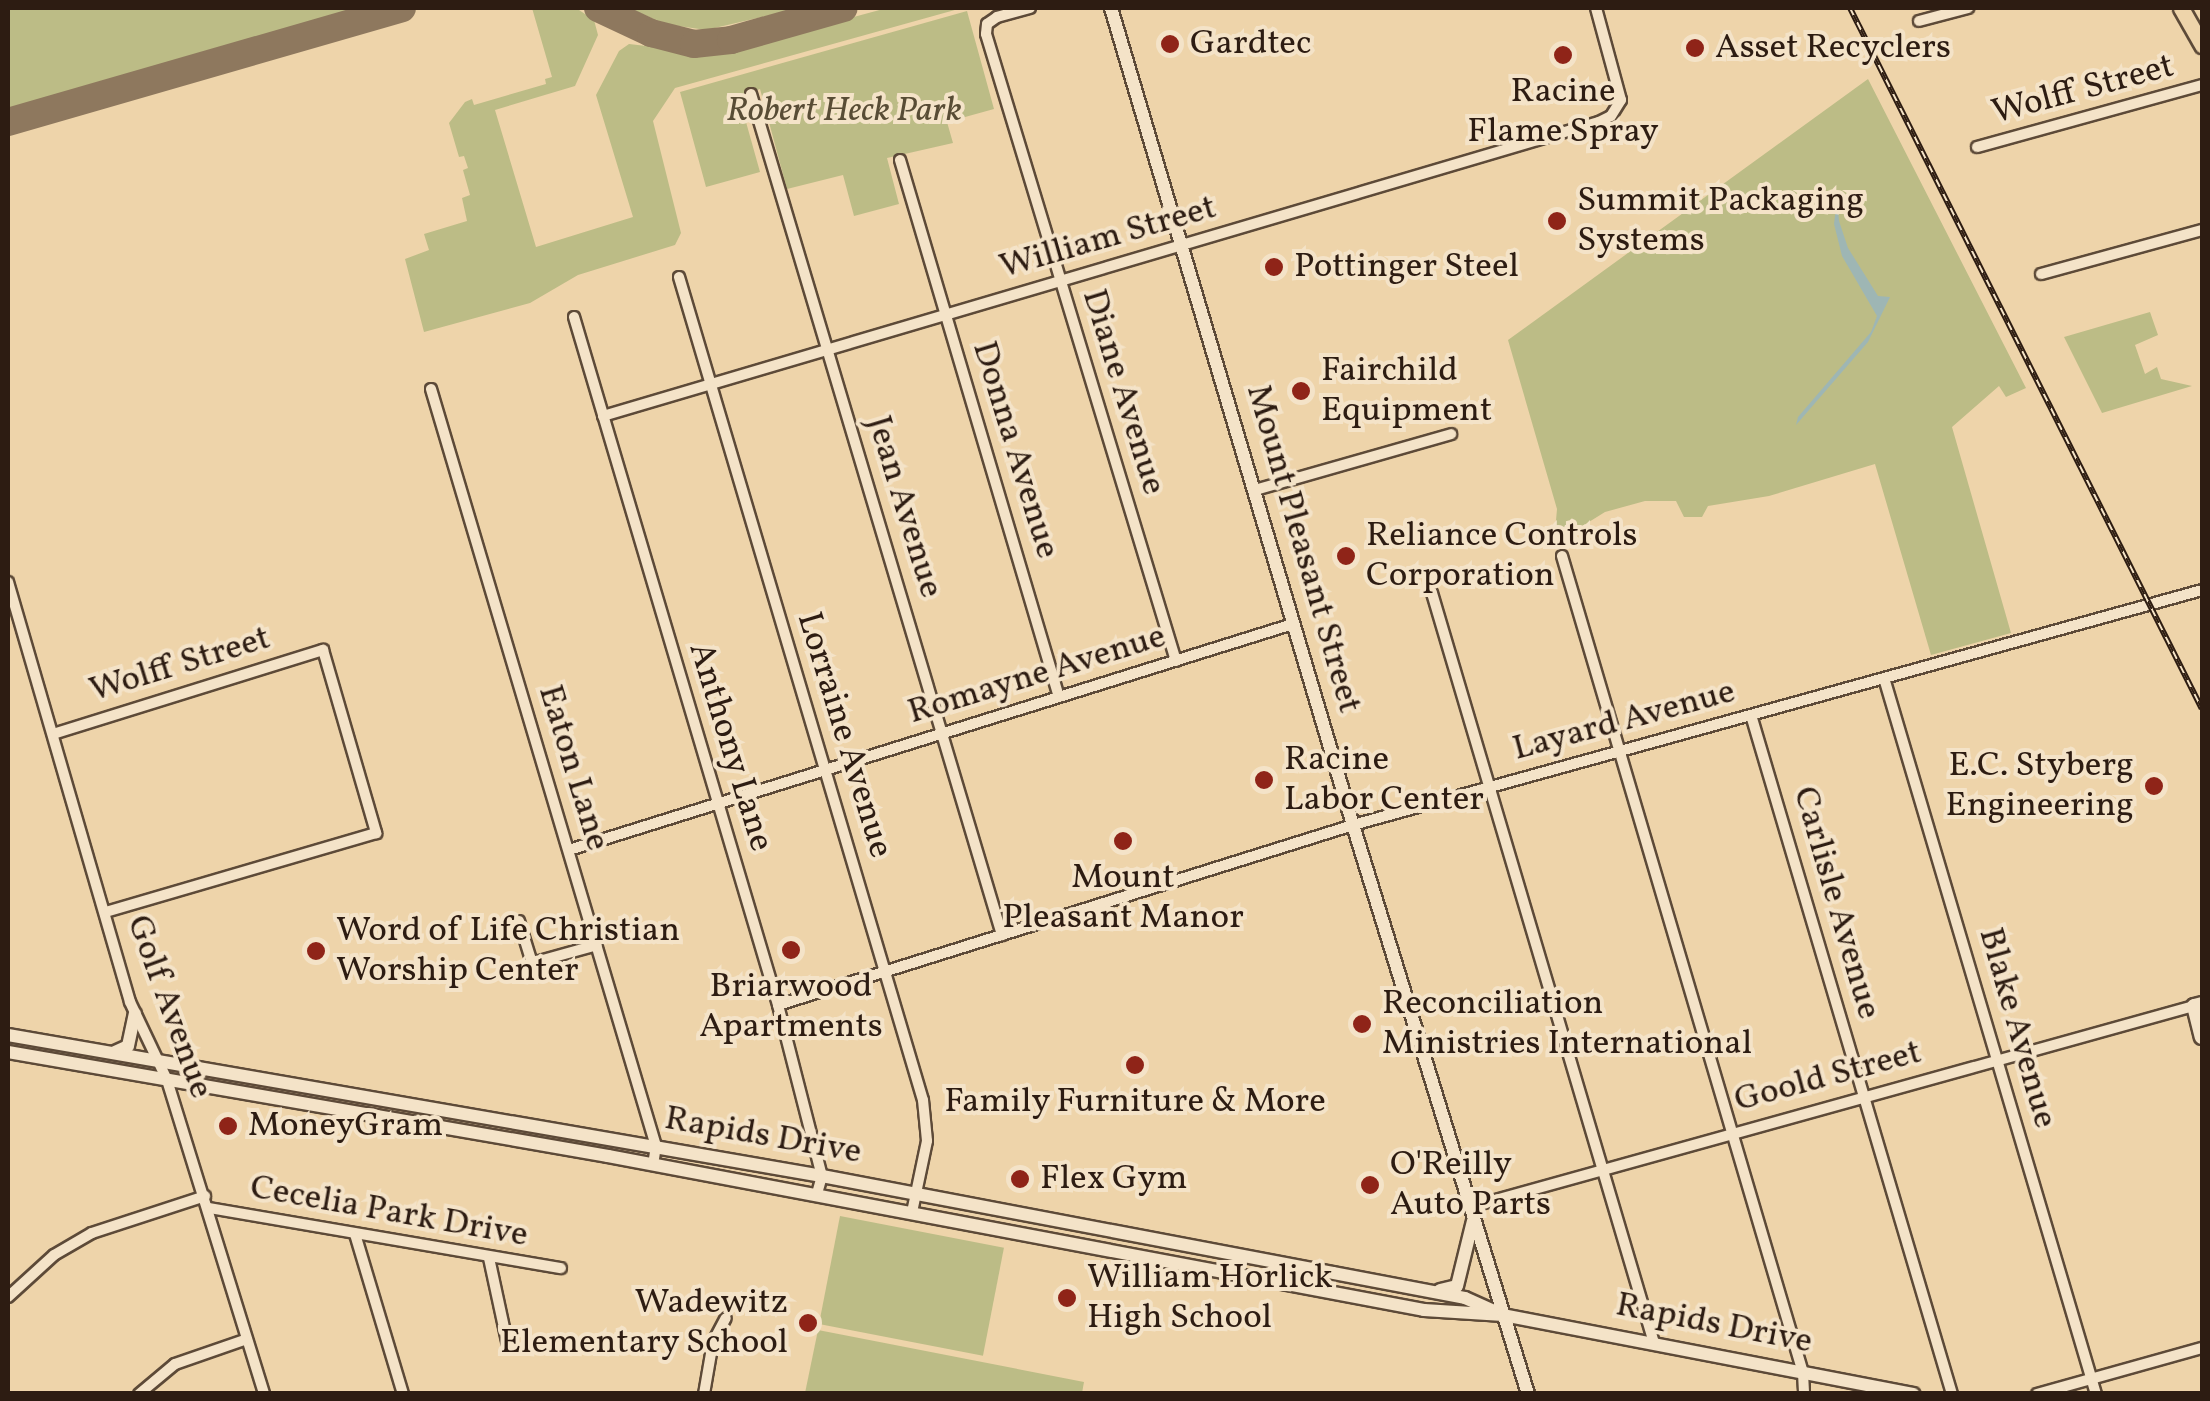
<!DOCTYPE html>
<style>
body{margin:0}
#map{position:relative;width:2210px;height:1401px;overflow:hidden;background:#eed4aa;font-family:Vollkorn,serif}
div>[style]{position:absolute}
.green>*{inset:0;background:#bcbc86;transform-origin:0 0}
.water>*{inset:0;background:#9eb6b4}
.taxiway>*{height:28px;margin:-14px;padding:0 14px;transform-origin:14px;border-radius:14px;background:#8e785e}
.roads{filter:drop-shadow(2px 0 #5d4a38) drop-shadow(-2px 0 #5d4a38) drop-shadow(0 2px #5d4a38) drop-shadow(0 -2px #5d4a38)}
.minor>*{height:10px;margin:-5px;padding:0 5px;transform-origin:5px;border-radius:5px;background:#f4e3c8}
.tertiary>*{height:12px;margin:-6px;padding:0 6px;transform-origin:6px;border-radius:6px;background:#f4e3c8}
.secondary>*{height:14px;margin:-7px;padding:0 7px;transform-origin:7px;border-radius:7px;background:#f4e3c8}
.primary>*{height:15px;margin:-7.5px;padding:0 7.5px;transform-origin:7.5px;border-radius:7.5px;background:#eed4aa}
.rail>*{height:6px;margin-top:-3px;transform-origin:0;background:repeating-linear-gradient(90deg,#f4e3c8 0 8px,#2d1c12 0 16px);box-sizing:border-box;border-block:2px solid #2d1c12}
.dots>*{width:28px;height:28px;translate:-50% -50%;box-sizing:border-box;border:5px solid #f4e3c8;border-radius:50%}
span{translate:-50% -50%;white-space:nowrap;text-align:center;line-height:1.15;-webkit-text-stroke:8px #f4e3c8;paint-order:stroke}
.poi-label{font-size:35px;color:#2d1c12}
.left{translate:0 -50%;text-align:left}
.right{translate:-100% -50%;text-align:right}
.street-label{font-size:35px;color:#2d1c12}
.park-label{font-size:35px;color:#584c35;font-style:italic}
.frame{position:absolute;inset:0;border:10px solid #2d1c12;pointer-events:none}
</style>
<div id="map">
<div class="green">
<div style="clip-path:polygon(8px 8px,373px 8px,8px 111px)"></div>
<div style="clip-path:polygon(532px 8px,576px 8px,594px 20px,598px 35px,575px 86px,495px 110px,536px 247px,633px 217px,596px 95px,619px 51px,629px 44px,716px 54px,887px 8px,962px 8px,675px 88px,653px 121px,681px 233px,675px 245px,578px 275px,530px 303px,424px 332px,405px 259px,429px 250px,424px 234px,467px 221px,462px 198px,470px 195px,463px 170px,468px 168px,464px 156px,459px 157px,449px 123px,465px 102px,472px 99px,474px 105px,546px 84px,545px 79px,552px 77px)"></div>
<div style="clip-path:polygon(629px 8px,801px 8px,706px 30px,665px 24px)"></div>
<div style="clip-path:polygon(967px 11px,994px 109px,947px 122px,953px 143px,887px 158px,899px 204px,854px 216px,843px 175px,787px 189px,760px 89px,739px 97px,760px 172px,706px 187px,680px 92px)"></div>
<div style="clip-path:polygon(1868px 79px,2026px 388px,2006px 397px,1999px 386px,1952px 427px,2011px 633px,1931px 655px,1875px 464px,1769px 496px,1708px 506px,1702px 517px,1684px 517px,1676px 501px,1645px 501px,1605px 512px,1568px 535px,1555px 532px,1557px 509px,1508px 340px)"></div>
<div style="clip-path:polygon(2150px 312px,2158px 335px,2135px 345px,2145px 374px,2157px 367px,2161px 379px,2192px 386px,2102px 413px,2064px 337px)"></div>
<div style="left:840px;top:1216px;width:167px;height:110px;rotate:11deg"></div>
<div style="clip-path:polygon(818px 1330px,1084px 1382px,1082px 1393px,805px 1393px)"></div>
</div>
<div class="water">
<div style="clip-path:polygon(1837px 200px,1839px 221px,1848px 248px,1878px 296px,1890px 297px,1868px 342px,1796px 425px,1798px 417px,1871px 332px,1877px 316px,1842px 256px,1834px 224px)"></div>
</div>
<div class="taxiway">
<div style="left:598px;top:8px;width:59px;rotate:25.3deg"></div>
<div style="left:651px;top:33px;width:44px;rotate:14.3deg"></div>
<div style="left:694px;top:44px;width:37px;rotate:-6deg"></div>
<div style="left:731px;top:40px;width:117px;rotate:-15.8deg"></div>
<div style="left:8px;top:122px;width:410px;rotate:-16.1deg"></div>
</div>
<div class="roads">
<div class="minor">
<div style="left:1030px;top:8px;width:34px;rotate:165deg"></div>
<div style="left:997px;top:17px;width:12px;rotate:145deg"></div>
<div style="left:987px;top:24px;width:10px;rotate:96deg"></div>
<div style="left:986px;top:34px;width:655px;rotate:73.14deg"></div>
<div style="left:1919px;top:21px;width:51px;rotate:-14.9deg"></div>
<div style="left:751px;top:94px;width:878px;rotate:73.38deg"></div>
<div style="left:1977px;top:147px;width:233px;rotate:-15.4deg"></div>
<div style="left:900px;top:160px;width:560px;rotate:73.51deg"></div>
<div style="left:2041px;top:274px;width:167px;rotate:-15.3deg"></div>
<div style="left:679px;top:277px;width:858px;rotate:73.49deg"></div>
<div style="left:923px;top:1100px;width:41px;rotate:84.4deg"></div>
<div style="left:927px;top:1141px;width:73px;rotate:101.9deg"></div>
<div style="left:574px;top:317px;width:718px;rotate:73.48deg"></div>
<div style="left:778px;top:1005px;width:177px;rotate:75.6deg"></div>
<div style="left:822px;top:1176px;width:19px;rotate:106deg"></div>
<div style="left:431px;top:389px;width:790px;rotate:73.45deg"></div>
<div style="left:656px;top:1146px;width:18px;rotate:99deg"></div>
<div style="left:603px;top:416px;width:1038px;rotate:-16.45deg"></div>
<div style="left:1599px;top:122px;width:13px;rotate:-27deg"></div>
<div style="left:1611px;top:116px;width:19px;rotate:-58deg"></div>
<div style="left:1621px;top:100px;width:95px;rotate:-105.2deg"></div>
<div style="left:1255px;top:490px;width:204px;rotate:-15.9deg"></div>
<div style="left:1562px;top:556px;width:852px;rotate:73.56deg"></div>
<div style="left:1803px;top:1373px;width:21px;rotate:87deg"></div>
<div style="left:8px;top:582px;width:437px;rotate:73.8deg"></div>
<div style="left:130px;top:1002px;width:86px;rotate:64.6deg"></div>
<div style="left:167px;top:1080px;width:329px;rotate:72.8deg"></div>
<div style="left:1432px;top:593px;width:782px;rotate:73.51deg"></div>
<div style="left:1884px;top:678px;width:747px;rotate:73.51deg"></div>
<div style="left:1751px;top:715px;width:708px;rotate:73.51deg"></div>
<div style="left:53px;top:734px;width:283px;rotate:-17.3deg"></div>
<div style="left:323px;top:650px;width:191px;rotate:73.8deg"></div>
<div style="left:376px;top:833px;width:282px;rotate:163.7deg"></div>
<div style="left:569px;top:850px;width:758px;rotate:-17.34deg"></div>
<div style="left:519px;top:921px;width:44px;rotate:72.8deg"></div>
<div style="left:532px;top:963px;width:67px;rotate:-15.5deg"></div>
<div style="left:778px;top:1005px;width:603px;rotate:-17.38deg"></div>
<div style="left:1353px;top:825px;width:881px;rotate:-15.47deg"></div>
<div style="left:1470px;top:1207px;width:751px;rotate:-15.52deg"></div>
<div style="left:209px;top:1208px;width:357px;rotate:9.7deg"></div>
<div style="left:355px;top:1234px;width:167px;rotate:73.3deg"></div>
<div style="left:489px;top:1258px;width:85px;rotate:77.8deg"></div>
<div style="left:8px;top:1297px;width:62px;rotate:-42.4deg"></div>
<div style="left:54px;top:1255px;width:44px;rotate:-30.1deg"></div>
<div style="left:92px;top:1233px;width:119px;rotate:-18.1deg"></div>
<div style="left:139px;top:1394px;width:47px;rotate:-39.8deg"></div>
<div style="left:175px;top:1364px;width:76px;rotate:-19.1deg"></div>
<div style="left:704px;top:1394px;width:53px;rotate:-80.2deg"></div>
<div style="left:713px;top:1342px;width:27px;rotate:-62deg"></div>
<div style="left:2037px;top:1394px;width:171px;rotate:-15.6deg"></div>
</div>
<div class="tertiary">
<div style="left:1111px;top:8px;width:852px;rotate:73.5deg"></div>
<div style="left:1353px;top:825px;width:595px;rotate:72.9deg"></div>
<div style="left:8px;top:1035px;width:826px;rotate:9.83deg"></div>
<div style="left:822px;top:1176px;width:654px;rotate:10.74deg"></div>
<div style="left:1465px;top:1298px;width:39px;rotate:24deg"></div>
<div style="left:8px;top:1052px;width:609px;rotate:9.83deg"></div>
<div style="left:608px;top:1156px;width:830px;rotate:10.69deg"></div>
<div style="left:1424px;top:1310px;width:79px;rotate:3.6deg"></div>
<div style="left:1503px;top:1315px;width:418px;rotate:10.9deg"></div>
<div style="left:115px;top:1052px;width:14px;rotate:-25deg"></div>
<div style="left:128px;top:1046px;width:33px;rotate:-78deg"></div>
<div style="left:1440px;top:1290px;width:17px;rotate:-13deg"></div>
<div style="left:1457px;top:1286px;width:67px;rotate:-76.2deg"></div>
</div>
<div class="secondary">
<div style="left:2202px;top:1004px;width:8px;rotate:166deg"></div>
<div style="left:2194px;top:1006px;width:32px;rotate:76deg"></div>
</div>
<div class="primary">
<div style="left:2181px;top:8px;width:43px;rotate:60.4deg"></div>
</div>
</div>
<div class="rail">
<div style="left:1850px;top:8px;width:784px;rotate:63.34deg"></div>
</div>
<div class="dots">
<div style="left:1170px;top:44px;background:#8f2418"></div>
<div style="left:1695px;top:48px;background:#8f2418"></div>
<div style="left:1563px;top:55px;background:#8f2418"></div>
<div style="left:1557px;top:221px;background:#8f2418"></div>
<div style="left:1274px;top:267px;background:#8f2418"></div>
<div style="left:1301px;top:391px;background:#8f2418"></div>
<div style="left:1346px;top:556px;background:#8f2418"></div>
<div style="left:1264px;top:780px;background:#8f2418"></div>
<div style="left:2154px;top:786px;background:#8f2418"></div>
<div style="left:1123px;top:841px;background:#8f2418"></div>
<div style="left:791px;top:950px;background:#8f2418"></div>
<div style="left:316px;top:951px;background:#8f2418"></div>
<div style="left:1362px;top:1024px;background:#8f2418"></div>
<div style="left:1135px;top:1065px;background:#8f2418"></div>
<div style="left:228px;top:1126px;background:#8f2418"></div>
<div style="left:1020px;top:1179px;background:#8f2418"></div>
<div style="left:1370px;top:1185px;background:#8f2418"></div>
<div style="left:1067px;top:1298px;background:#8f2418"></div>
<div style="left:808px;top:1323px;background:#8f2418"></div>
</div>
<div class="poi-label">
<span class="left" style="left:1190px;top:44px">Gardtec</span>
<span class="left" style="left:1715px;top:48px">Asset Recyclers</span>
<span style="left:1563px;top:112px">Racine<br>Flame Spray</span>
<span class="left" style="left:1577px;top:221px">Summit Packaging<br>Systems</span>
<span class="left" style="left:1294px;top:267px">Pottinger Steel</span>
<span class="left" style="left:1321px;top:391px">Fairchild<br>Equipment</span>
<span class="left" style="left:1366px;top:556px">Reliance Controls<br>Corporation</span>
<span class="left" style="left:1284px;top:780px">Racine<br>Labor Center</span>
<span class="right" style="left:2134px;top:786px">E.C. Styberg<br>Engineering</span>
<span style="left:1123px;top:898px">Mount<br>Pleasant Manor</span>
<span class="left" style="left:336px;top:951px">Word of Life Christian<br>Worship Center</span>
<span style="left:791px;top:1007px">Briarwood<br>Apartments</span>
<span class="left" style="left:1382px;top:1024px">Reconciliation<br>Ministries International</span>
<span style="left:1135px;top:1102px">Family Furniture &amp; More</span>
<span class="left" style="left:248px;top:1126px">MoneyGram</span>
<span class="left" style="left:1390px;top:1185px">O'Reilly<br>Auto Parts</span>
<span class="left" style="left:1040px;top:1179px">Flex Gym</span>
<span class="left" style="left:1087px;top:1298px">William Horlick<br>High School</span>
<span class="right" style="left:788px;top:1323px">Wadewitz<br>Elementary School</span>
</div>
<div class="street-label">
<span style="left:2083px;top:90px;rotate:-15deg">Wolff Street</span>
<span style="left:1108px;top:238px;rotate:-16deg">William Street</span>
<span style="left:1123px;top:392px;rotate:73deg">Diane Avenue</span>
<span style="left:1015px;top:450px;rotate:73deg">Donna Avenue</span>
<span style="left:904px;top:507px;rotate:73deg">Jean Avenue</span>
<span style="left:1303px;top:549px;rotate:74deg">Mount Pleasant Street</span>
<span style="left:180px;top:665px;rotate:-17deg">Wolff Street</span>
<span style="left:1037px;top:675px;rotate:-17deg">Romayne Avenue</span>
<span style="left:1624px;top:721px;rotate:-15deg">Layard Avenue</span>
<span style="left:844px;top:735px;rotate:73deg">Lorraine Avenue</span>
<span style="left:730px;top:747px;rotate:73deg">Anthony Lane</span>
<span style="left:573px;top:768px;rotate:73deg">Eaton Lane</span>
<span style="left:1836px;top:903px;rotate:74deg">Carlisle Avenue</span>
<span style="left:169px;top:1007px;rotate:70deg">Golf Avenue</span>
<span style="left:2017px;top:1028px;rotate:74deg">Blake Avenue</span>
<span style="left:1828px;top:1077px;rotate:-15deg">Goold Street</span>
<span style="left:763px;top:1136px;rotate:10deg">Rapids Drive</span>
<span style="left:389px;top:1212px;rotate:10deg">Cecelia Park Drive</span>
<span style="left:1714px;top:1324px;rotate:11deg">Rapids Drive</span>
</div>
<div class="park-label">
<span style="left:844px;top:111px">Robert Heck Park</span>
</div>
<div class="frame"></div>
</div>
